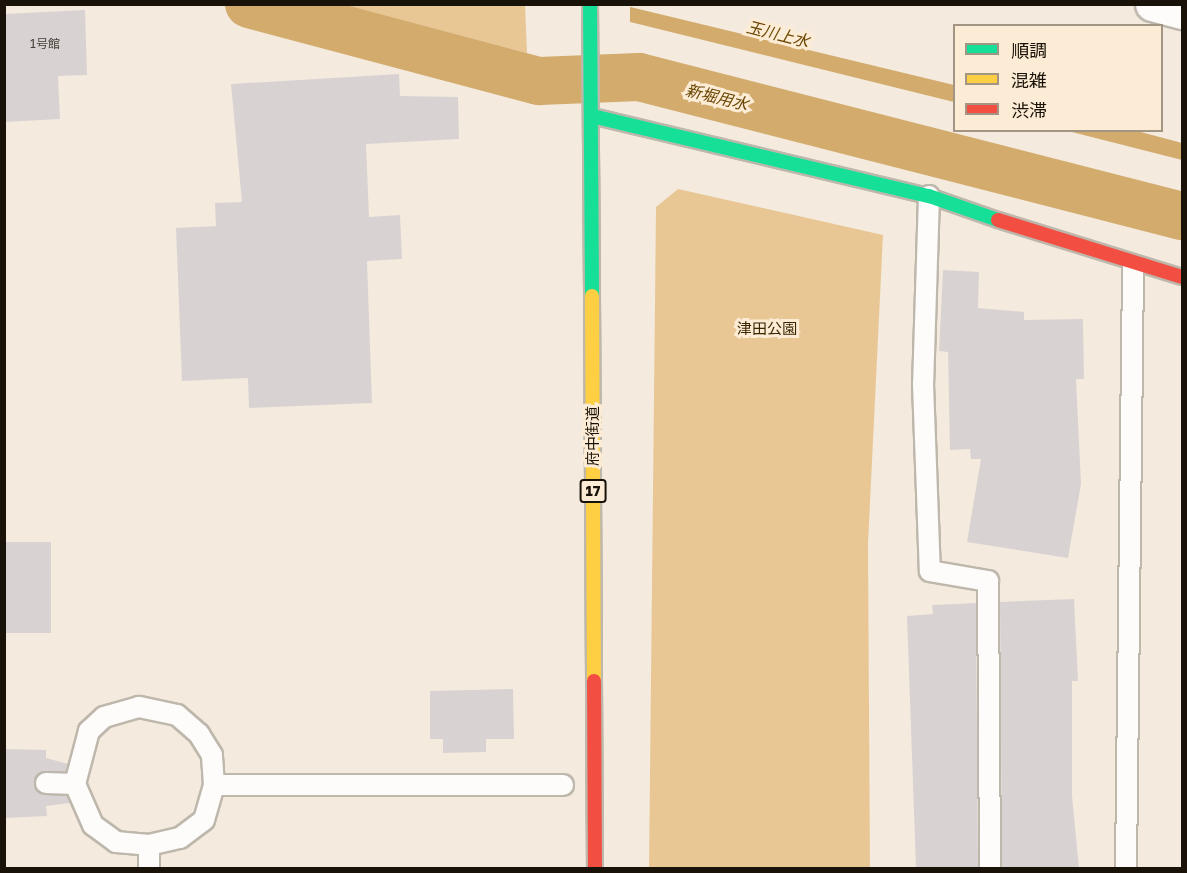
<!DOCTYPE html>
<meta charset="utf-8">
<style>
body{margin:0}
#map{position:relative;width:1187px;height:873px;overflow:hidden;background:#f4ebde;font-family:"Golos Text","Noto Sans JP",sans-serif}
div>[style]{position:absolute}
.forest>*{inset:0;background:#e9c795}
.water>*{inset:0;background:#d2ab6d}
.pier>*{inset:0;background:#f4ebde}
.canal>*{height:48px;margin:-24px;padding:0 24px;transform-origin:24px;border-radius:24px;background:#d2ab6d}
.building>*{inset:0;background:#d8d2d2;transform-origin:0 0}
.roads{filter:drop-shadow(2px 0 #beb7ac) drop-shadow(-2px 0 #beb7ac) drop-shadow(0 2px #beb7ac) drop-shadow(0 -2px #beb7ac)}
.lane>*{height:20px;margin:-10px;padding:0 10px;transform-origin:10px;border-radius:10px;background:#fdfcfa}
.street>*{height:33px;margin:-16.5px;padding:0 16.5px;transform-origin:16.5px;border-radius:16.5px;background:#fdfcfa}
.fast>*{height:14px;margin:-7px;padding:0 7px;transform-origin:7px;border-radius:7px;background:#16e098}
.slow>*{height:14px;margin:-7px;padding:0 7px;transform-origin:7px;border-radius:7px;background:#ffcf43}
.jam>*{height:14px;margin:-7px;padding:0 7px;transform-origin:7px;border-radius:7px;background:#f24e42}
span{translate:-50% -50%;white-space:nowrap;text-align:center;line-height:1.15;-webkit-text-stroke:6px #fdecd5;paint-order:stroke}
.number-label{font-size:12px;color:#49423a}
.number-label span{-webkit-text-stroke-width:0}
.shield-label span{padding:2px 4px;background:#fdecd5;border:2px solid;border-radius:4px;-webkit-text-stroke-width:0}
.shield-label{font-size:14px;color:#191208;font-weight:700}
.park-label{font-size:15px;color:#3b2501}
.street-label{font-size:15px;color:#191208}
.water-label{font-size:16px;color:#6a4602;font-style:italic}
.frame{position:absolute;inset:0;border:6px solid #191208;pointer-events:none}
.legend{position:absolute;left:953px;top:24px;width:210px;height:108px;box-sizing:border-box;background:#fdecd5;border:2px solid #a29583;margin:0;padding:8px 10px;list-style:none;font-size:18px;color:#191208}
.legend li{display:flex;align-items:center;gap:12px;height:30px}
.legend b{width:30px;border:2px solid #a29583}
</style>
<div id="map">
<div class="forest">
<div style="clip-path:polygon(345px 5px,525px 5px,527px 53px)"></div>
<div style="clip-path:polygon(678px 189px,883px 235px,868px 544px,870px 868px,649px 868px,656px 207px)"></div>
</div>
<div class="water">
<div style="clip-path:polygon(622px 5px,954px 85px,954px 102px,610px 17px)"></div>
<div style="clip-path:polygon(1068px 131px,1137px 131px,1182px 143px,1182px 160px)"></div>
</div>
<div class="pier">
<div style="clip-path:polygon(553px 5px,630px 5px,630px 25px,555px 7px)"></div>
</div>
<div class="canal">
<div style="left:249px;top:4px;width:300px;rotate:14.9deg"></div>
<div style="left:539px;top:81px;width:100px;rotate:-2.3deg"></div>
<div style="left:639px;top:77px;width:561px;rotate:14.36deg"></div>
</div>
<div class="building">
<div style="clip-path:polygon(85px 10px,87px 75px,58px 76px,60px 119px,4px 122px,4px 14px)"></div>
<div style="clip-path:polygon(399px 74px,400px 96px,458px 97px,459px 139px,366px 144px,369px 217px,400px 215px,402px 259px,367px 261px,372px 403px,249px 408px,248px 378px,182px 381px,176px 228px,216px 226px,215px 203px,242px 202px,231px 84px)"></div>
<div style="clip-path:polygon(943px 270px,979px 272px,978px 308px,1024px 312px,1024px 320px,1083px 319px,1084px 379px,1076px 379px,1081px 484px,1068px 558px,967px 542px,981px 459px,971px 459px,970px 449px,950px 450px,948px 352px,939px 351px)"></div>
<div style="left:4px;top:542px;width:47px;height:91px"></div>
<div style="clip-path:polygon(1074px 599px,1078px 681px,1072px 681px,1072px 796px,1079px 868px,1002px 868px,1000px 602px)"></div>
<div style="clip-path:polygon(976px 603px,978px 868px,916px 868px,907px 616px,933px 614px,932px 605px)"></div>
<div style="clip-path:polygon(513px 689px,514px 739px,486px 739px,486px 752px,443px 753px,443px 739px,430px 739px,430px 691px)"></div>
<div style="clip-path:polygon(4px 749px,46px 750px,46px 758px,68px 764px,66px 772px,40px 773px,34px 783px,40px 793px,67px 796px,70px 803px,46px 806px,47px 816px,4px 818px)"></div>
</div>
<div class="roads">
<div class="lane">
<div style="left:929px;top:196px;width:188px;rotate:91.8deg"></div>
<div style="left:923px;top:384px;width:187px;rotate:87.9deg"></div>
<div style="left:930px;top:571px;width:59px;rotate:9.8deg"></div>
<div style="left:988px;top:581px;width:287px;rotate:89.6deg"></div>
<div style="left:46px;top:783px;width:29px;rotate:2deg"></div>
<div style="left:75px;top:784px;width:45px;rotate:66.3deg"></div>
<div style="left:93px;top:825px;width:29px;rotate:36deg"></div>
<div style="left:116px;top:842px;width:33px;rotate:5deg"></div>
<div style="left:149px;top:845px;width:32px;rotate:-13deg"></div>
<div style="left:180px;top:838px;width:30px;rotate:-37deg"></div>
<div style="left:204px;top:820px;width:36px;rotate:-74deg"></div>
<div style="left:214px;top:785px;width:30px;rotate:-94deg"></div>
<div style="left:212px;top:755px;width:25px;rotate:-122deg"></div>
<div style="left:199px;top:734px;width:29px;rotate:-139deg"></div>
<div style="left:177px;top:715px;width:39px;rotate:-168deg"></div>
<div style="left:139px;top:707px;width:36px;rotate:164deg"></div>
<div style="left:104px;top:717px;width:21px;rotate:137deg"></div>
<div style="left:89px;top:731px;width:55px;rotate:104.8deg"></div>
<div style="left:214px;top:785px;width:349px"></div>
<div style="left:149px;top:845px;width:23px;rotate:90deg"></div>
<div style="left:1126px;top:868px;width:602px;rotate:-89.33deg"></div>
</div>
<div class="street">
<div style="left:1152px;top:4px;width:31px;rotate:15deg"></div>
</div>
<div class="fast">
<div style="left:590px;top:4px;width:292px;rotate:89.6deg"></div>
<div style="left:592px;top:116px;width:346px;rotate:13.4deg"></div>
<div style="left:929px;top:196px;width:73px;rotate:19.2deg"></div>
</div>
<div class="slow">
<div style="left:592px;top:296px;width:385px;rotate:89.7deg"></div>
</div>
<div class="jam">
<div style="left:998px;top:220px;width:193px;rotate:17.2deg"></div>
<div style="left:594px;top:681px;width:187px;rotate:89.7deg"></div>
</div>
</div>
<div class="number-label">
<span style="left:45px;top:44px">1号館</span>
</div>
<div class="shield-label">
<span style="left:593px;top:491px">17</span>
</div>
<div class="park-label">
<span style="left:767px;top:329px">津田公園</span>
</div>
<div class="street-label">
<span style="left:593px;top:436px;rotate:-90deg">府中街道</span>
</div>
<div class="water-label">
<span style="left:778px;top:34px;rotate:14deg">玉川上水</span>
<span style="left:717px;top:97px;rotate:14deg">新堀用水</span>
</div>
<div class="frame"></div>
<ul class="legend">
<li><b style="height:8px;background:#16e098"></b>順調</li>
<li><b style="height:8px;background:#ffcf43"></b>混雑</li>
<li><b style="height:8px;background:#f24e42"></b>渋滞</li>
</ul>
</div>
